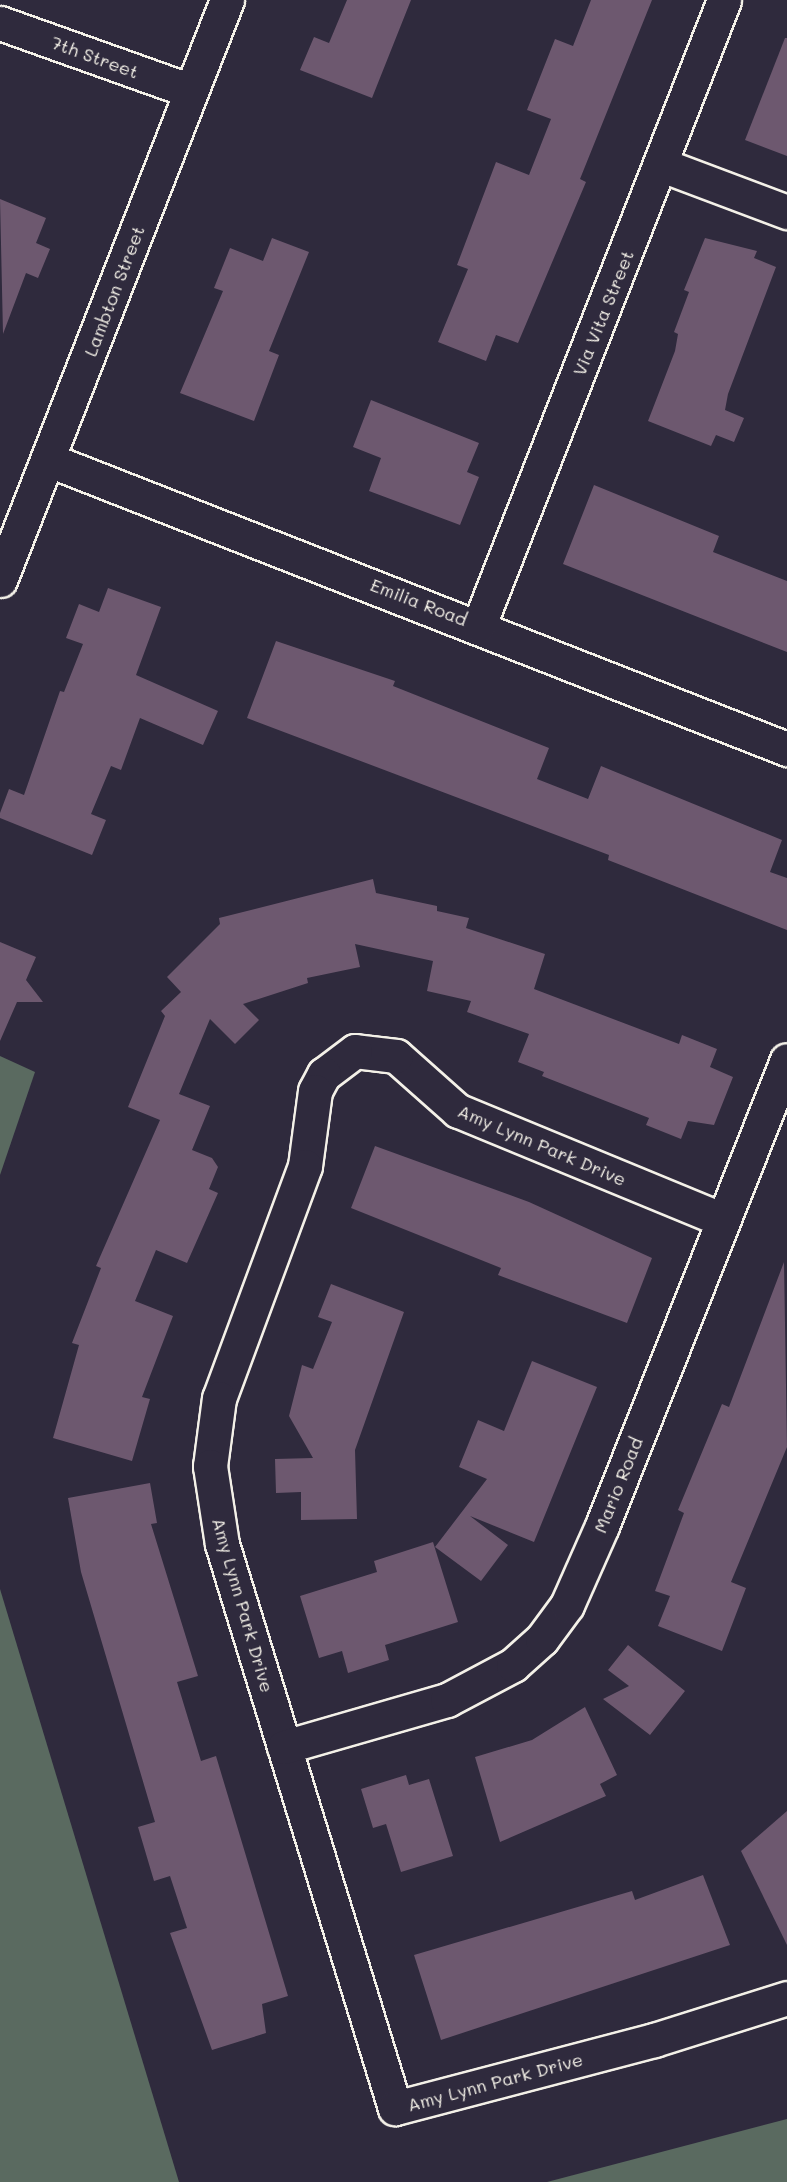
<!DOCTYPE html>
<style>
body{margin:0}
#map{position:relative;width:787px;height:2182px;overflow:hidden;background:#2f2a3d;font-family:Mali,sans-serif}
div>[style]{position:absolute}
.green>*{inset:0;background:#5a6a60}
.building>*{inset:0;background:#6d586f}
.roads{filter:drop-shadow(2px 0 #f4f1e8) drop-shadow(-2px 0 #f4f1e8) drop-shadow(0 2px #f4f1e8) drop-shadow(0 -2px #f4f1e8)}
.minor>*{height:33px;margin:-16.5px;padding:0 16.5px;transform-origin:16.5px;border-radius:16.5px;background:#2f2a3d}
span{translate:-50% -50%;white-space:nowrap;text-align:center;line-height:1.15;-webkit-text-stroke:6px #2f2a3d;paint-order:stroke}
.street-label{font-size:18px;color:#f4f1e8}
</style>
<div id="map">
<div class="green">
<div style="clip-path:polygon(0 1056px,35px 1072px,0 1175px)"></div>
<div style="clip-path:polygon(0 1589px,179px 2182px,0 2182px)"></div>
<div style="clip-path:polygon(787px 2119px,787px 2182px,547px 2182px)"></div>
</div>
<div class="building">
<div style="clip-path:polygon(347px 0,411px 0,372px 98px,300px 70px,314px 37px,329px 43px)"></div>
<div style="clip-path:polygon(591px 0,652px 0,580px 179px,586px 182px,518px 343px,496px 335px,486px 361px,438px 342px,468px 269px,457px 265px,496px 162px,529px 175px,551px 119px,527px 110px,555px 39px,573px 46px)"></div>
<div style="clip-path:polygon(785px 38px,787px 38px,787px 156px,745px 140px)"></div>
<div style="clip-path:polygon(0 199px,46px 218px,36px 243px,50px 249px,38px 278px,26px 273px,3px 334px)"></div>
<div style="clip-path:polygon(272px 238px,309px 252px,269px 351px,279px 355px,254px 421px,180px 393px,223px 291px,214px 288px,230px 248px,263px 261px)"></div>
<div style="clip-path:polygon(705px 238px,757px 251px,754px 258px,776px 267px,728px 394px,725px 410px,744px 418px,734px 442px,716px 435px,711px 446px,648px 421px,675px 351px,678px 334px,674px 332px,689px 292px,684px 290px)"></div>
<div style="clip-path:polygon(371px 400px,479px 443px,467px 472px,479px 477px,460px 525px,369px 491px,381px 458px,353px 447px)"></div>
<div style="clip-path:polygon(594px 485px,719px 536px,713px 552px,787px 581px,787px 652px,563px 564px)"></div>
<div style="clip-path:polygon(108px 588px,161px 607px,136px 675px,218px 711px,203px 745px,140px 718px,121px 770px,111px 766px,91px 814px,106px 820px,92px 855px,0 818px,0 813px,9px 789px,24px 795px,60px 691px,64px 692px,83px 644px,66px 638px,79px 604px,99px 612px)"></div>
<div style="clip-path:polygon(276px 641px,395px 681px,393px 686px,549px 748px,537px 779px,588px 799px,601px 766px,782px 840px,770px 872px,787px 878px,787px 930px,608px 860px,609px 855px,247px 718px)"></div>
<div style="clip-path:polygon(373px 879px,376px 893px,437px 906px,437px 911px,469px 918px,466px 928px,545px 954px,534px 989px,679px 1044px,682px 1035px,717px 1049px,710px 1067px,733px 1077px,714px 1125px,688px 1121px,681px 1139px,646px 1125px,649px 1118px,542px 1076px,544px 1072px,518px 1062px,529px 1034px,467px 1012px,471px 1001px,427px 991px,433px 961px,355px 944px,360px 967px,307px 978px,308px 983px,243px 1004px,259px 1020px,235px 1044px,210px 1019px,179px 1094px,210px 1106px,192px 1150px,212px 1158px,218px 1167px,209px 1189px,218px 1193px,187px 1263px,156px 1250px,135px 1301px,173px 1316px,142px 1397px,150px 1399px,132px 1461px,53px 1438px,79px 1345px,72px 1343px,101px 1268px,96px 1266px,160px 1120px,128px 1107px,165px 1016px,161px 1011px,181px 992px,167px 977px,220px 924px,219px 918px)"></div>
<div style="clip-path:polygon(0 942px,36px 957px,26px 980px,43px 1002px,17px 1002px,0 1041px)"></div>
<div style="clip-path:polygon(375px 1146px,529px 1202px,652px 1258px,627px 1323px,498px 1275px,501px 1268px,351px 1208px)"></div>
<div style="clip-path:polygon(784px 1262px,787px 1447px,731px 1582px,746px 1588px,722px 1651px,658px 1626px,670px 1596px,655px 1591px,684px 1513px,678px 1510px,722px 1404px,729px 1407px)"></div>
<div style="clip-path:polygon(331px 1284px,404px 1312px,355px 1450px,357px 1519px,301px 1520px,301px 1492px,276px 1493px,275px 1459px,313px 1458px,289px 1416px,302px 1365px,313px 1369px,332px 1322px,318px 1317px)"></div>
<div style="clip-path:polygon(532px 1361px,597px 1387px,534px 1542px,470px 1516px,508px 1545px,481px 1581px,435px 1547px,487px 1479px,459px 1467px,478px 1420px,504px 1431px)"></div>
<div style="clip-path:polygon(150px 1483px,157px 1523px,151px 1524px,198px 1676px,177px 1682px,201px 1761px,216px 1756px,288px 1996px,262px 2004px,266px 2033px,212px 2050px,170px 1933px,187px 1928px,170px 1876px,154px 1881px,138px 1827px,155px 1822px,81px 1572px,68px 1498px)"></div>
<div style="clip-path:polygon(433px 1542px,458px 1622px,385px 1645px,389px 1660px,348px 1673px,342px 1651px,319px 1658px,300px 1596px,377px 1572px,374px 1561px)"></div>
<div style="clip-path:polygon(628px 1645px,685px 1691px,650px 1735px,603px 1699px,629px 1686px,608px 1670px)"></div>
<div style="clip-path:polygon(585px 1707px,617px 1775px,600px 1784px,606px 1796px,500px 1842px,475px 1757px,532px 1740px)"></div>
<div style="clip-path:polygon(406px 1775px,409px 1785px,429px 1779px,453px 1856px,401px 1872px,386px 1824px,373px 1828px,361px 1789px)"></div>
<div style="clip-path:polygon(787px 1811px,787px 1945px,741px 1851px)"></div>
<div style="clip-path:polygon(703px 1875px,730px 1945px,441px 2040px,414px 1955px,632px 1891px,635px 1900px)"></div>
</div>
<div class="roads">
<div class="minor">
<div style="left:0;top:23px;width:203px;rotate:19.6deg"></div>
<div style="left:662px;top:165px;width:134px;rotate:20.6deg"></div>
<div style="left:49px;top:460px;width:793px;rotate:21.39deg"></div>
<div style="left:0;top:580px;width:623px;rotate:-68.63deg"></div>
<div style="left:479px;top:625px;width:671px;rotate:-68.59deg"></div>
<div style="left:723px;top:1220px;width:287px;rotate:-157.6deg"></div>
<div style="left:458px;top:1111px;width:83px;rotate:-138.4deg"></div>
<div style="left:396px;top:1056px;width:41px;rotate:-173deg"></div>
<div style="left:355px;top:1051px;width:39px;rotate:143deg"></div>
<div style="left:324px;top:1074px;width:19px;rotate:118deg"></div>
<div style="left:315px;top:1091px;width:76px;rotate:97.6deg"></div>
<div style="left:305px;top:1166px;width:247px;rotate:110.3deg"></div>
<div style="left:219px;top:1398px;width:69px;rotate:97.5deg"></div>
<div style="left:210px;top:1466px;width:79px;rotate:81.3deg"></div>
<div style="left:222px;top:1544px;width:590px;rotate:72.95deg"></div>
<div style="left:395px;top:2108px;width:268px;rotate:-14.7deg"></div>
<div style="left:654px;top:2040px;width:139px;rotate:-17.5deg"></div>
<div style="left:284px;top:1747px;width:170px;rotate:-16.1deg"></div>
<div style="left:447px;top:1700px;width:75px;rotate:-27.9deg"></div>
<div style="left:513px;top:1665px;width:39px;rotate:-42deg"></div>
<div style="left:542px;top:1639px;width:42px;rotate:-53.7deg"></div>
<div style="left:567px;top:1605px;width:86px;rotate:-66.1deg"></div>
<div style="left:602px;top:1526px;width:501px;rotate:-68.35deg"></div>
</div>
</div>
<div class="street-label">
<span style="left:95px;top:57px;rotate:20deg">7th Street</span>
<span style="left:114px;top:291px;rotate:-69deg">Lambton Street</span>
<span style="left:603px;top:313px;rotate:-68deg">Via Vita Street</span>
<span style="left:419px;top:602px;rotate:21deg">Emilia Road</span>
<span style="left:542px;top:1145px;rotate:23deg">Amy Lynn Park Drive</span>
<span style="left:618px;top:1485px;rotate:-68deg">Mario Road</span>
<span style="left:243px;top:1605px;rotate:74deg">Amy Lynn Park Drive</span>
<span style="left:495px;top:2082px;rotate:-15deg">Amy Lynn Park Drive</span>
</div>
</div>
